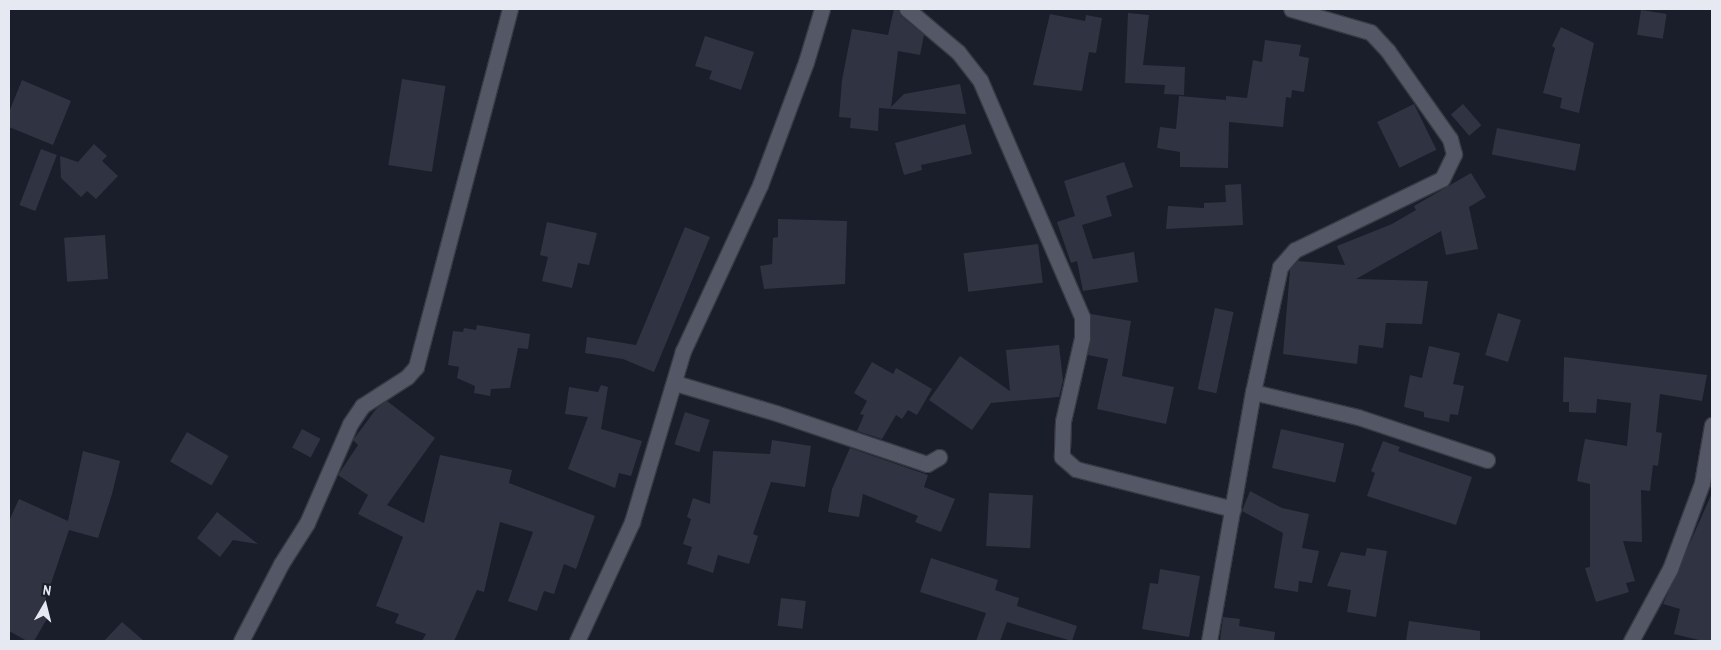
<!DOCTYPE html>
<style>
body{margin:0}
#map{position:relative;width:1721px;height:650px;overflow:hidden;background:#1a1d2a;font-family:"Archivo Narrow",sans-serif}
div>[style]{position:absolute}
.building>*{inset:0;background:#303442;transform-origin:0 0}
.roads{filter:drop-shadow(1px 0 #383943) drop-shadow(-1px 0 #383943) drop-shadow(0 1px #383943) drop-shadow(0 -1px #383943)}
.minor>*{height:15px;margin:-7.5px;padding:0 7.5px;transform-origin:7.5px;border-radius:7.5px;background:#535766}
span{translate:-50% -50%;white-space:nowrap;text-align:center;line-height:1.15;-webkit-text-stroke:4.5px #1a1d2a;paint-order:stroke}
.frame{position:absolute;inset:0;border:10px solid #e7e9f2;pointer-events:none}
.north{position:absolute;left:20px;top:580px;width:50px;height:50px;-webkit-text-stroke:4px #1a1d2a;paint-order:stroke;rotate:8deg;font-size:14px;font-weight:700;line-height:20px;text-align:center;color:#e7e9f2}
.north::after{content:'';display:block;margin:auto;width:18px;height:22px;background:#e7e9f2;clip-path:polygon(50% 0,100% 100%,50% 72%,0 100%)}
</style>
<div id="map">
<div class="building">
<div style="clip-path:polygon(894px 9px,898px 9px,901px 16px,924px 35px,920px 55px,898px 51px,891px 107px,904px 94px,960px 84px,966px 114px,879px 108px,878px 131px,850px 128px,851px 118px,839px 117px,842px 80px,852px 29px,888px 35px)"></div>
<div style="left:1641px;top:10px;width:26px;height:25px;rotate:9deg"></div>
<div style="clip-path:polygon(1128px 13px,1149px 15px,1143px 65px,1185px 67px,1184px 95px,1164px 94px,1165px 85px,1125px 83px)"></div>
<div style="clip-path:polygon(1050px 14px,1085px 21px,1086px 15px,1102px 18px,1096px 53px,1089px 52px,1082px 91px,1033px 85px)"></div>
<div style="clip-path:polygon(1561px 27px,1594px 43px,1579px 113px,1560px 108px,1562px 98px,1543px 93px,1555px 48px,1552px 46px)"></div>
<div style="clip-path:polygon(705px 36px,754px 52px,741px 90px,709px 79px,712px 71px,695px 66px)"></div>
<div style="clip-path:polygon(1265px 40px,1301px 45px,1299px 56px,1309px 58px,1304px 92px,1292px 90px,1291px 98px,1286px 97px,1283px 127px,1229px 122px,1228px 168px,1180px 167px,1180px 152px,1157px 148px,1160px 127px,1176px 129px,1179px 96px,1226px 100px,1226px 96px,1247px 98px,1253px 60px,1262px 62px)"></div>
<div style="left:402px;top:79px;width:44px;height:87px;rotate:9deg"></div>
<div style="clip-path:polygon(22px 80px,71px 101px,53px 145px,9px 127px,9px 112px)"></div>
<div style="left:1414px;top:104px;width:51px;height:41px;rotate:64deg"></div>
<div style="left:1463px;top:104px;width:28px;height:16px;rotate:49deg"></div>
<div style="clip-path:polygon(965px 124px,972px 154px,921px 165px,922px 170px,904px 175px,895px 143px)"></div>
<div style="left:1497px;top:128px;width:85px;height:27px;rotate:11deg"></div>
<div style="clip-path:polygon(94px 144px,107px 156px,102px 161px,118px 176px,96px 199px,87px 191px,81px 197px,61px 178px,60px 156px,78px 162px)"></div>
<div style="left:41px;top:149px;width:17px;height:60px;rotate:21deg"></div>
<div style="clip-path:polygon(1124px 162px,1133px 187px,1106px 196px,1112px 216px,1082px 225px,1093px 259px,1134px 252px,1138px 282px,1083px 291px,1077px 261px,1071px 263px,1057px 222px,1075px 216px,1064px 181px)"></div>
<div style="clip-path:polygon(1471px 173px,1486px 197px,1469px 207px,1478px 249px,1446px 255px,1441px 231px,1356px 279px,1428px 281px,1422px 324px,1386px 323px,1383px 348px,1359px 345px,1357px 364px,1283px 354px,1290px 270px,1298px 261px,1345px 265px,1337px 246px,1392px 224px,1416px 210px,1414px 206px)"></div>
<div style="clip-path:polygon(1241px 184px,1243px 225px,1166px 229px,1168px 206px,1204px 208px,1204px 203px,1226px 202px,1225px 185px)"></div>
<div style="clip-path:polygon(778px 219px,847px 221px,845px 284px,764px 289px,760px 266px,772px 264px,773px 238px,778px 237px)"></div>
<div style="clip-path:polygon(547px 222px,597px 233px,589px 265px,578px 263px,572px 288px,542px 281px,548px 257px,540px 255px)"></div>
<div style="clip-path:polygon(685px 227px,710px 237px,654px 372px,623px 359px,585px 353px,587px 337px,636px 345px)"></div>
<div style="left:105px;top:235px;width:44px;height:41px;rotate:86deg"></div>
<div style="left:1038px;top:244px;width:39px;height:75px;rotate:83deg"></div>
<div style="left:1215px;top:308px;width:19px;height:83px;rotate:12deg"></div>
<div style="left:1498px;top:313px;width:24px;height:44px;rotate:17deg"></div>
<div style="clip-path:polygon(1091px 314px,1131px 321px,1122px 376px,1174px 387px,1166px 424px,1097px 409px,1108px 359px,1088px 355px)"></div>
<div style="clip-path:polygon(477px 325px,530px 334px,528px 349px,518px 348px,510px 388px,491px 389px,490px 396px,474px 393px,475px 386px,457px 378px,459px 367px,448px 365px,453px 331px,463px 332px,464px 328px,476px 330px)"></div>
<div style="clip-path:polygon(1059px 345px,1063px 380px,1059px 397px,991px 403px,972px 430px,929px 400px,960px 356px,1010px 391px,1006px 350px)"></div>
<div style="clip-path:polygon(1429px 346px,1460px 353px,1453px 384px,1464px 386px,1458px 415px,1450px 414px,1449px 422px,1424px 417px,1424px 412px,1404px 407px,1410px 375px,1422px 378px)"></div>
<div style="clip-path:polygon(1564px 357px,1707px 375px,1702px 401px,1660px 394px,1656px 432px,1662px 433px,1658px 466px,1653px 465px,1650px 491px,1641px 490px,1642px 542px,1623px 541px,1635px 581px,1626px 583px,1629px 592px,1596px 602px,1585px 568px,1590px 567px,1590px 484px,1577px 481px,1585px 439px,1627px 446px,1631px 403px,1597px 399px,1596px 413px,1569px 412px,1569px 402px,1563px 402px)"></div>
<div style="clip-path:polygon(872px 362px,893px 374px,896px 368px,932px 389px,917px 415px,908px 410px,902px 419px,896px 415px,882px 439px,857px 431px,864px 415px,860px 414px,867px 401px,854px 393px)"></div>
<div style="clip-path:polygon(601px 385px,608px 387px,601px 429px,642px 441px,631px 476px,619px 473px,615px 488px,568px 469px,588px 417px,565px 414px,569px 387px,598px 392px)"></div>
<div style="clip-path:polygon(387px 401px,435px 438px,387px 505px,424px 523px,440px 455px,512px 470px,509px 483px,595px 516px,576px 569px,564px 564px,554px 594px,544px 591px,537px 611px,508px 601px,533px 532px,500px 522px,484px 592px,477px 590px,454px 641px,422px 641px,426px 634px,395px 623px,399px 614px,376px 606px,403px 537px,358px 514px,368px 495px,338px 475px,358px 445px,353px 440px,377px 408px)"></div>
<div style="left:685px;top:412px;width:26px;height:34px;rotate:18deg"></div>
<div style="left:302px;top:429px;width:21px;height:21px;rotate:28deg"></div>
<div style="left:1281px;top:429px;width:65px;height:40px;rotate:13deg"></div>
<div style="left:187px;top:432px;width:48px;height:34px;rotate:30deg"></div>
<div style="clip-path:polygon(772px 440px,811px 446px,805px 487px,771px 482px,753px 534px,758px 536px,749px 564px,718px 555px,713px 573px,687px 564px,692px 547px,683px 544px,691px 519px,687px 517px,693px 498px,710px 504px,713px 451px,770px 454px)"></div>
<div style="clip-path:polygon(1383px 441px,1400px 447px,1398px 451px,1472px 477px,1456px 525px,1367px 496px,1375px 473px,1371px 471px)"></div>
<div style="clip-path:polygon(850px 448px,928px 475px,924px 487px,955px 499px,941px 532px,915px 522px,918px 516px,863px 494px,859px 517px,828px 512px,832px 489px)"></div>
<div style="clip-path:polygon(83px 451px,120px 461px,112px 494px,98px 538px,69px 530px,41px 613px,48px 617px,34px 641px,27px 641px,9px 631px,9px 521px,19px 499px,68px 521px)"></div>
<div style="clip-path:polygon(1250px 491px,1282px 508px,1309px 514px,1302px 548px,1319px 551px,1312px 583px,1299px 581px,1298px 592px,1274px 588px,1283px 533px,1242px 511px)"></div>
<div style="left:989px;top:493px;width:44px;height:53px;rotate:3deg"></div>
<div style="clip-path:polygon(1712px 493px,1712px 641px,1703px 641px,1674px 634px,1680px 609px,1663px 604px)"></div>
<div style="clip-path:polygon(217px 512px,258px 544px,233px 540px,220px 557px,197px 538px)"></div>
<div style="clip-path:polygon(1367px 548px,1387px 551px,1376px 617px,1347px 612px,1351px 590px,1327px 586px,1341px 552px,1365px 556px)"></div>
<div style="clip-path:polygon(931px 558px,998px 580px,995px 590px,1019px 598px,1017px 606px,1077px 626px,1072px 641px,1007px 622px,1000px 641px,976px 641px,986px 613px,920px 592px)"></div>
<div style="clip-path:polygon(1160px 569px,1200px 576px,1189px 637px,1142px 629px,1150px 583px,1158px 584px)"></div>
<div style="left:781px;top:598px;width:25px;height:28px;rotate:7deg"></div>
<div style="clip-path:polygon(1223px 617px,1240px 619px,1239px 626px,1275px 632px,1274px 641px,1220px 641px)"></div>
<div style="clip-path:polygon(1409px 621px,1480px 631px,1480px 641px,1406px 641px)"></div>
<div style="clip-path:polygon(122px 622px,144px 641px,104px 641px)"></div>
</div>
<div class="roads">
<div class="minor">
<div style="left:907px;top:9px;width:67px;rotate:40.1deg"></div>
<div style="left:958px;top:52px;width:36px;rotate:52deg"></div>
<div style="left:980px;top:80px;width:258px;rotate:66.7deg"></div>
<div style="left:1082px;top:317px;width:21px;rotate:90deg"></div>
<div style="left:1082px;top:338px;width:85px;rotate:102.9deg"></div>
<div style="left:1063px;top:421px;width:36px;rotate:92deg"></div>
<div style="left:1062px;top:457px;width:18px;rotate:41deg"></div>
<div style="left:1076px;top:469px;width:162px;rotate:14.3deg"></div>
<div style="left:675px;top:383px;width:105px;rotate:16.5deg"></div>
<div style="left:776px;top:413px;width:159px;rotate:18.7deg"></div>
<div style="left:927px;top:464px;width:14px;rotate:-30deg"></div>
<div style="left:1253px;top:392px;width:108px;rotate:13.4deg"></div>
<div style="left:1358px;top:417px;width:136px;rotate:18.4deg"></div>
<div style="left:241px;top:641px;width:87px;rotate:-62.5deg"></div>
<div style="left:281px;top:564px;width:49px;rotate:-57.6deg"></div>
<div style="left:307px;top:523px;width:108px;rotate:-66.5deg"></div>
<div style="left:350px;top:424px;width:22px;rotate:-56deg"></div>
<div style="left:362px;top:406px;width:54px;rotate:-32.8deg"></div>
<div style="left:407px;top:377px;width:13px;rotate:-48deg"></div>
<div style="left:416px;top:367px;width:370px;rotate:-75.3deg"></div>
<div style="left:577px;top:641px;width:131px;rotate:-65.2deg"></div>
<div style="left:632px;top:522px;width:178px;rotate:-73.4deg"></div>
<div style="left:683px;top:351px;width:183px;rotate:-65.1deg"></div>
<div style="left:760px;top:185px;width:131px;rotate:-69.5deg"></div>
<div style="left:806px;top:62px;width:55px;rotate:-73.2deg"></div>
<div style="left:1209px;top:641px;width:253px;rotate:-80deg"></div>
<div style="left:1253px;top:392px;width:128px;rotate:-77.8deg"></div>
<div style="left:1280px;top:267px;width:23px;rotate:-49deg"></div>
<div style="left:1295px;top:250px;width:163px;rotate:-25.8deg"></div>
<div style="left:1442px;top:179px;width:28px;rotate:-64deg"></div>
<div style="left:1454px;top:154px;width:16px;rotate:-105deg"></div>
<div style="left:1450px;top:139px;width:108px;rotate:-125.2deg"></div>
<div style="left:1388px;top:51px;width:26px;rotate:-133deg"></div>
<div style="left:1370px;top:32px;width:82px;rotate:-163.8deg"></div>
<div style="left:1631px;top:641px;width:82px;rotate:-61.6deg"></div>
<div style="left:1670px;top:569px;width:92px;rotate:-69.6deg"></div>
<div style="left:1702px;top:483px;width:59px;rotate:-80.2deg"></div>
</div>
</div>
<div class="frame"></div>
<div class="north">N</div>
</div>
